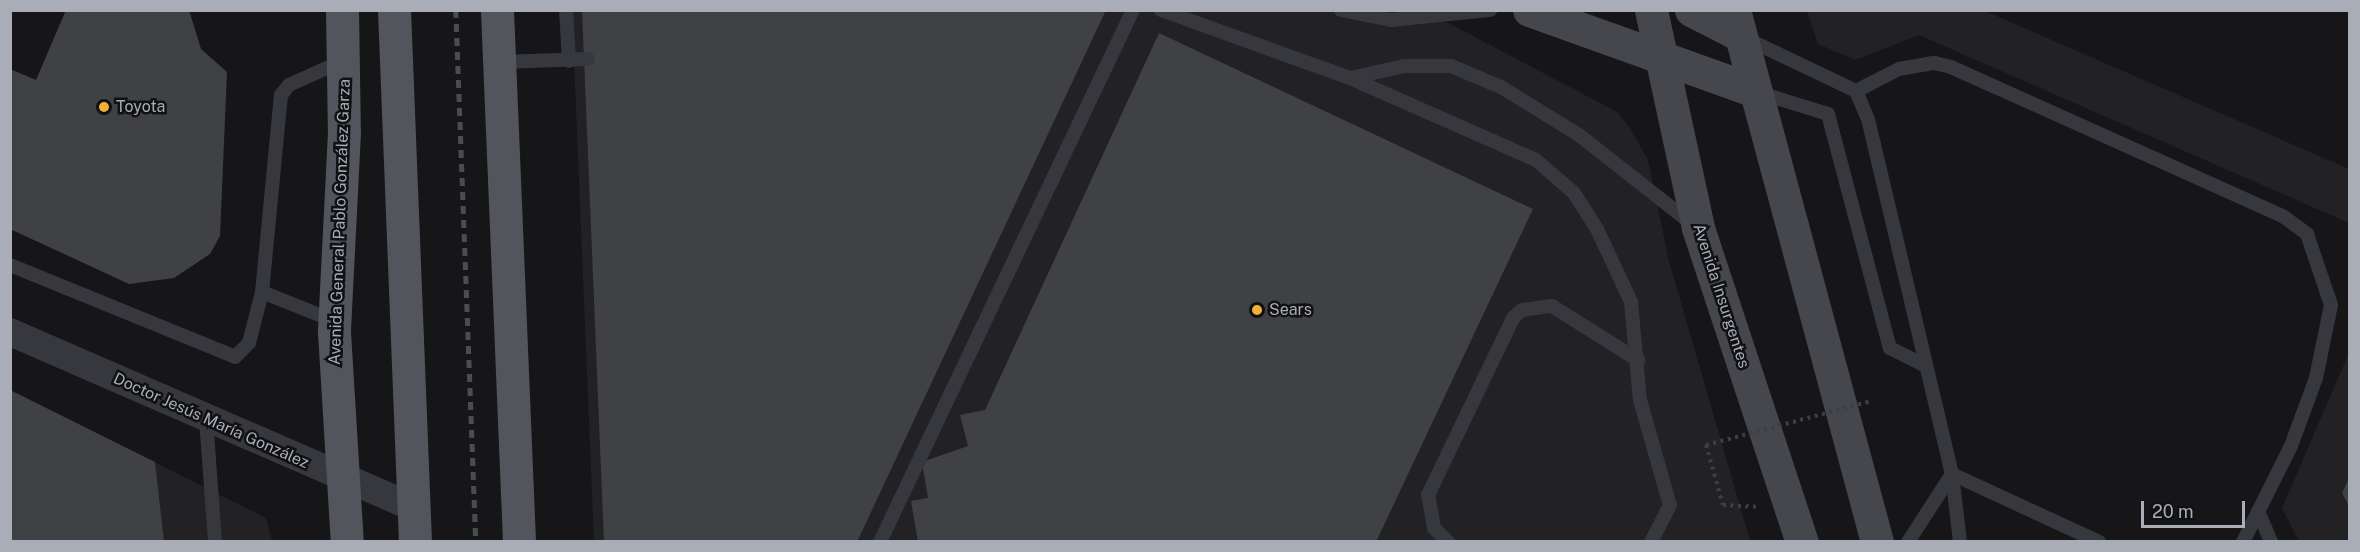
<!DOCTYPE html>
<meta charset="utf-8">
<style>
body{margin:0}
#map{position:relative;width:2360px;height:552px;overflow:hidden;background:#161618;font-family:"Public Sans",sans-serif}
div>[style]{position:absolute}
.built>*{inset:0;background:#222225}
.building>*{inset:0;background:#404145}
.path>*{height:4px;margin-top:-2px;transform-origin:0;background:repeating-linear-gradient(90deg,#3d3f44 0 3px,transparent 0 7.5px)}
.lane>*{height:14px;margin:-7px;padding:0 7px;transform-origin:7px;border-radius:7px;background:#37383d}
.street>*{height:28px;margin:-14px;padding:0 14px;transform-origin:14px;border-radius:14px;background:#37383d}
.secondary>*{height:33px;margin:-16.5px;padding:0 16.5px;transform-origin:16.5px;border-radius:16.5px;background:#45474d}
.primary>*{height:33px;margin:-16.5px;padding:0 16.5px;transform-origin:16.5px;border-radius:16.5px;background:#53555c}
.rail>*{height:4.5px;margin-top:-2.25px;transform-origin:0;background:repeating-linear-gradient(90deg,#4a4c52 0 8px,transparent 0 14px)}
.path-bridge>*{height:4px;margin-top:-2px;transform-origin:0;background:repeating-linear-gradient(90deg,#3d3f44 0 3px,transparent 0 7.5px)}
.dots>*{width:16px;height:16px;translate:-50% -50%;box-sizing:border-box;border:3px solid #111113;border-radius:50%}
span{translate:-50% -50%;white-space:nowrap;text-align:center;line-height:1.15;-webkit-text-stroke:5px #111113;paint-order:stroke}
.poi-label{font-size:16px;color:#a8adb8}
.left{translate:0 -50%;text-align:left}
.street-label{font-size:16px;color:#a8adb8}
.frame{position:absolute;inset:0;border:12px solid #a8adb8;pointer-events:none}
.scale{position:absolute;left:2141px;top:501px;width:104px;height:27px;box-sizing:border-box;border:3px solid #a8adb8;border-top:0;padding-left:8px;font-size:18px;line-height:21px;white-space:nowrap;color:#a8adb8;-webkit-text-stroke:4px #111113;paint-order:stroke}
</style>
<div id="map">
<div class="built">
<div style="clip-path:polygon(572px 11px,1426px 11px,1617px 112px,1630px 128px,1648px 160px,1669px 261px,1750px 541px,594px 541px)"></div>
<div style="clip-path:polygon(1807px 11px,1985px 11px,2349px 169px,2349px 223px,1919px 35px,1855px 60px,1818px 44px)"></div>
<div style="clip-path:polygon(2349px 353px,2349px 475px,2342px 493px,2349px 509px,2349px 541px,2299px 541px,2282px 508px)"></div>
<div style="clip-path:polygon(10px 390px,266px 518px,272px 541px,11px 541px)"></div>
</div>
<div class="building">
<div style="clip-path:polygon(66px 10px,189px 10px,201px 49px,227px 72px,220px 236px,210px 254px,174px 278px,129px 284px,10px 229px,10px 69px,36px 80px)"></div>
<div style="clip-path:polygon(582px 10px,1106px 10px,857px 542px,604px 542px)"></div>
<div style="clip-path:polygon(1159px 33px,1533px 209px,1376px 542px,918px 542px,911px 501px,928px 498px,922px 462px,968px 446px,960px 415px,985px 410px)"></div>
<div style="clip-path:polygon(10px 390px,155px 462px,164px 542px,10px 542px)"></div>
<div style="clip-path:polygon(2350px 475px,2350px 509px,2342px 493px)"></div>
</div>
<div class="path">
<div style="left:1706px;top:445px;width:62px;rotate:74.2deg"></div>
<div style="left:1723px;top:505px;width:33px;rotate:3deg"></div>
</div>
<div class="lane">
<div style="left:566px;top:10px;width:51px;rotate:86.6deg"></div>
<div style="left:1161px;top:10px;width:201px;rotate:19.8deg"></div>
<div style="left:1350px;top:78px;width:203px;rotate:23.8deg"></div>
<div style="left:1536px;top:160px;width:50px;rotate:41deg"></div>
<div style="left:1574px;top:193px;width:43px;rotate:57.4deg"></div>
<div style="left:1597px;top:229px;width:81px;rotate:65deg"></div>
<div style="left:1631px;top:302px;width:98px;rotate:84.8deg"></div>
<div style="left:1640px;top:400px;width:109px;rotate:74.1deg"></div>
<div style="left:1670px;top:505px;width:42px;rotate:117.2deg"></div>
<div style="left:1341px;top:10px;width:51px;rotate:11.3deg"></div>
<div style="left:1391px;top:20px;width:100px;rotate:-5.8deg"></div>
<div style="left:1745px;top:38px;width:123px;rotate:25.5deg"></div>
<div style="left:1856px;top:91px;width:30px;rotate:67deg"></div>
<div style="left:1868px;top:119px;width:365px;rotate:76.7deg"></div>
<div style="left:1952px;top:474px;width:68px;rotate:83.3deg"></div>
<div style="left:499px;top:62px;width:89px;rotate:-1.9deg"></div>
<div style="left:1350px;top:78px;width:55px;rotate:-12.5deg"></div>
<div style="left:1404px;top:66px;width:47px"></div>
<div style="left:1451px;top:66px;width:54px;rotate:22.8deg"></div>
<div style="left:1501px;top:87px;width:92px;rotate:31.6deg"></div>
<div style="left:1579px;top:135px;width:142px;rotate:38.2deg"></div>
<div style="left:1856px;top:91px;width:48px;rotate:-27.1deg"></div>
<div style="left:1899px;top:69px;width:36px;rotate:-10deg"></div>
<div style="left:1934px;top:63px;width:17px;rotate:13deg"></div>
<div style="left:1951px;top:67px;width:365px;rotate:24.2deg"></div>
<div style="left:2284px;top:217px;width:29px;rotate:36deg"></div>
<div style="left:2307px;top:234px;width:75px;rotate:71.3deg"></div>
<div style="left:2331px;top:305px;width:75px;rotate:101.6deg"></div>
<div style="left:2316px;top:378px;width:72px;rotate:110.2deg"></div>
<div style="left:2291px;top:446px;width:107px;rotate:116.6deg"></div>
<div style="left:1757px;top:92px;width:74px;rotate:17.2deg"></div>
<div style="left:1828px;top:114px;width:242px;rotate:75.2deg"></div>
<div style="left:1890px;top:348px;width:40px;rotate:26.6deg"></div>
<div style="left:10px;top:265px;width:243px;rotate:22.2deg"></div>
<div style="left:235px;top:357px;width:20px;rotate:-45deg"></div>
<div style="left:249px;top:343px;width:53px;rotate:-75.7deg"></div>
<div style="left:262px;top:292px;width:198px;rotate:-84.5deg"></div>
<div style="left:281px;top:95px;width:13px;rotate:-51deg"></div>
<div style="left:289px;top:85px;width:58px;rotate:-24.4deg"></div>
<div style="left:262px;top:292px;width:78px;rotate:21.9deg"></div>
<div style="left:206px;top:419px;width:123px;rotate:85.8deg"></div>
<div style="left:1952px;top:474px;width:162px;rotate:24.8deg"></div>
<div style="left:2258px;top:511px;width:34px;rotate:67deg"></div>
<div style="left:880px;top:542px;width:589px;rotate:-64.57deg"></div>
<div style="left:1448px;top:542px;width:20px;rotate:-135deg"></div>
<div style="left:1434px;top:528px;width:34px;rotate:-100deg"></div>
<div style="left:1428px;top:495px;width:196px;rotate:-64.3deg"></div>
<div style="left:1513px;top:318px;width:12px;rotate:-42deg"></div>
<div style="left:1522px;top:310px;width:30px;rotate:-8deg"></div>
<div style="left:1552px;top:306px;width:102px;rotate:32.1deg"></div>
<div style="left:1908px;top:542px;width:81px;rotate:-57.1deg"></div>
</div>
<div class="street">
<div style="left:10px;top:332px;width:439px;rotate:23.5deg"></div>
</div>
<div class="secondary">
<div style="left:1529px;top:10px;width:240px;rotate:19.7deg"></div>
<div style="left:1651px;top:10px;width:223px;rotate:77.8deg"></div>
<div style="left:1698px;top:228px;width:331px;rotate:71.7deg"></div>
<div style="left:1691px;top:10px;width:55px;rotate:27deg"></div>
<div style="left:1734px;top:10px;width:551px;rotate:74.95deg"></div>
</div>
<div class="primary">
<div style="left:342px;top:10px;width:122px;rotate:89.1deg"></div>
<div style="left:344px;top:132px;width:200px;rotate:92.9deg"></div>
<div style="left:334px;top:332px;width:210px;rotate:86.5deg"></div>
<div style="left:394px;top:10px;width:532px;rotate:87.74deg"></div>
<div style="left:497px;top:10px;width:532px;rotate:87.63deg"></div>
</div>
<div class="rail">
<div style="left:456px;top:10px;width:532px;rotate:87.85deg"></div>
</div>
<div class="path-bridge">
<div style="left:1706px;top:445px;width:171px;rotate:-14.9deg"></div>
</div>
<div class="dots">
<div style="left:104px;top:107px;background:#f2b134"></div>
<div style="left:1257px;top:310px;background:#f2b134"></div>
</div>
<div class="poi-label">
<span class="left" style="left:116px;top:107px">Toyota</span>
<span class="left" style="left:1269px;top:310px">Sears</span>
</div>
<div class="street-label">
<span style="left:340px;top:222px;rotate:-88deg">Avenida General Pablo González Garza</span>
<span style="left:1721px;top:296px;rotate:72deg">Avenida Insurgentes</span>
<span style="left:211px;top:421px;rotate:24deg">Doctor Jesús María González</span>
</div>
<div class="frame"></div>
<div class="scale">20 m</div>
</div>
